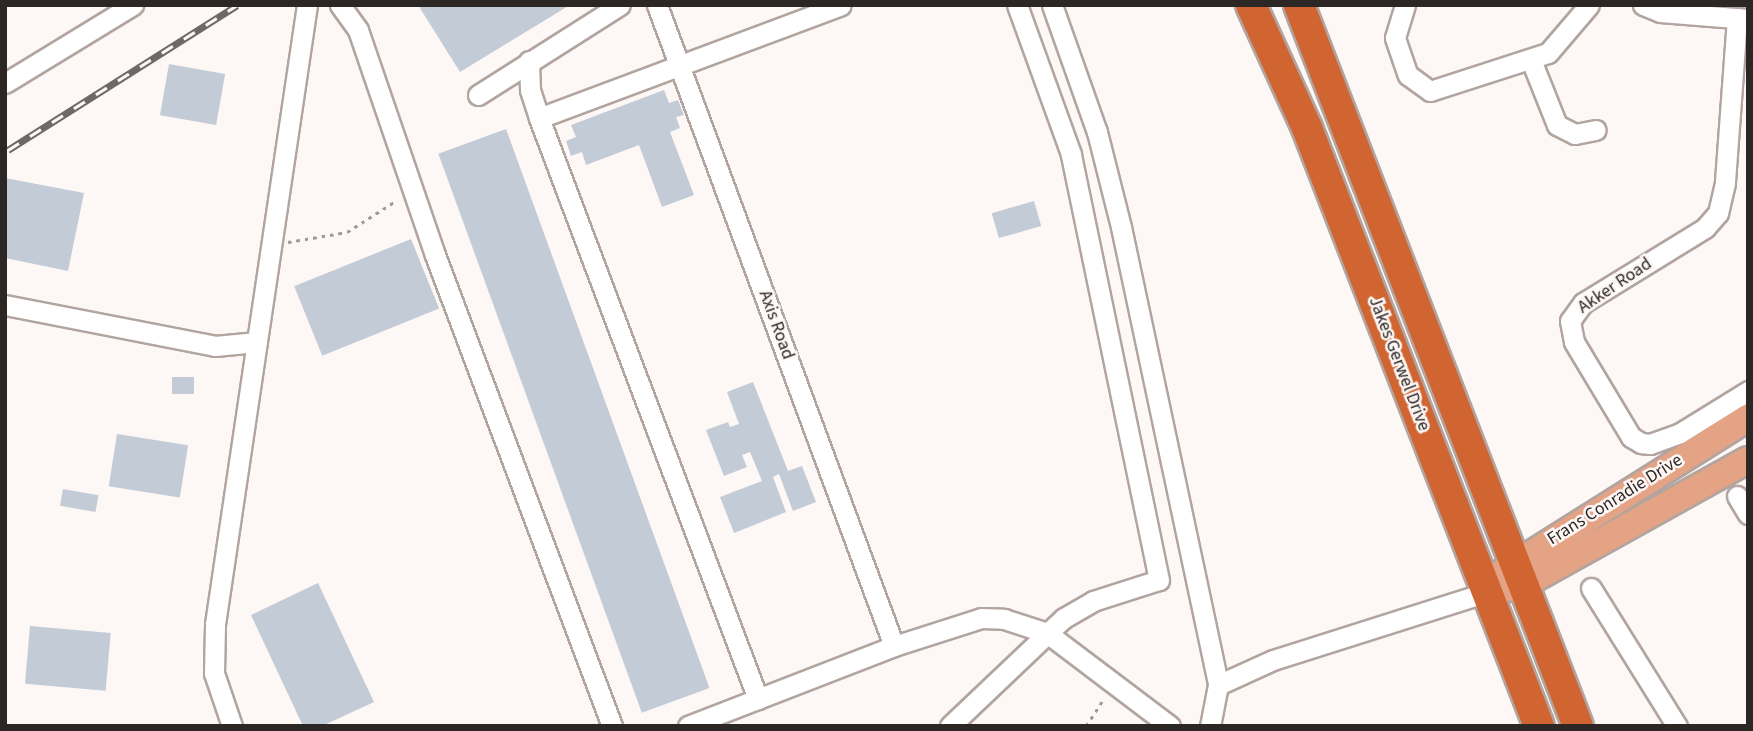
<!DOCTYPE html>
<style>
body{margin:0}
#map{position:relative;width:1753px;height:731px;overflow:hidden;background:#fdf7f5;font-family:"Source Sans 3",sans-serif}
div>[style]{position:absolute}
.building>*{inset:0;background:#c3cbd7;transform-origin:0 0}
.path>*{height:2.5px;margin-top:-1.25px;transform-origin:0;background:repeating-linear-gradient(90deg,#9f9997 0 3.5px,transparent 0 8.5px)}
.roads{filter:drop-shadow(2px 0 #b2a49f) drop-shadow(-2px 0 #b2a49f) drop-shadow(0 2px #b2a49f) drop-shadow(0 -2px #b2a49f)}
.minor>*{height:19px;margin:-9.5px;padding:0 9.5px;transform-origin:9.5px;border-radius:9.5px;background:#fff}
.major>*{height:26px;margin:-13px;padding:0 13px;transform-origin:13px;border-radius:13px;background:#e3a384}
.highway>*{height:30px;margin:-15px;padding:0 15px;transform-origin:15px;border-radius:15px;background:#d16532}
.rail>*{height:7px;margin-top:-3.5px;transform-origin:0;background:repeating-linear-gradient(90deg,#fdf7f5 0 13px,#6e6866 0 26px);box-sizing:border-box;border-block:2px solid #6e6866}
span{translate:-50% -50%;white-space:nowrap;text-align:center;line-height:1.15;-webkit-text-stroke:5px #fdf7f5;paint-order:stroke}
.street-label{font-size:18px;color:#2c2624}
.frame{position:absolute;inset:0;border:7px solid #2c2624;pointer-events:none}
</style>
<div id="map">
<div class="building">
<div style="clip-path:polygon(418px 5px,570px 5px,460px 72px)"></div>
<div style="left:169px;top:64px;width:57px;height:52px;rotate:10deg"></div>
<div style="clip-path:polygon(664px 90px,669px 103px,678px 100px,684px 115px,676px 117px,680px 128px,670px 132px,694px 195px,662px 207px,639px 145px,586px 165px,582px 152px,571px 156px,566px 141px,576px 137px,571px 125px)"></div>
<div style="left:506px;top:129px;width:595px;height:72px;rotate:70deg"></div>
<div style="clip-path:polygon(5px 178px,84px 193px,68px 271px,5px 258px)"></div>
<div style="left:1034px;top:201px;width:26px;height:44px;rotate:74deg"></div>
<div style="left:411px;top:239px;width:75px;height:126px;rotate:68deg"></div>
<div style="left:172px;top:377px;width:22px;height:17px"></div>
<div style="clip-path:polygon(753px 382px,788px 471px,802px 466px,816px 502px,793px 511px,779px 474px,773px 477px,786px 512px,734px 533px,720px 497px,762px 481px,750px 452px,742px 455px,747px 467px,724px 476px,706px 430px,728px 422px,730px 427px,739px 424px,727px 392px)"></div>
<div style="left:117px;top:434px;width:72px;height:53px;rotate:9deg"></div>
<div style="left:63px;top:489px;width:36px;height:17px;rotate:10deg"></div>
<div style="clip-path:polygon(318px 583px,374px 702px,322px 726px,303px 726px,251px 615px)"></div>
<div style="left:30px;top:626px;width:81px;height:58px;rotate:5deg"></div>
</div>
<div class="path">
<div style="left:288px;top:242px;width:60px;rotate:-9.6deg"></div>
<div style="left:347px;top:232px;width:59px;rotate:-32.6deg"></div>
<div style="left:1086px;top:726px;width:33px;rotate:-57deg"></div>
</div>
<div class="roads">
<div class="minor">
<div style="left:340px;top:5px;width:31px;rotate:54deg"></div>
<div style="left:358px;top:30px;width:238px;rotate:71.1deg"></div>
<div style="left:435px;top:255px;width:503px;rotate:69.4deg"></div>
<div style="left:657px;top:5px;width:683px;rotate:69.71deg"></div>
<div style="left:1052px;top:5px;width:135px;rotate:70.5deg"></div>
<div style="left:1097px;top:132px;width:98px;rotate:75.8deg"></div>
<div style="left:1121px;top:227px;width:468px;rotate:78deg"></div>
<div style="left:1218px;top:685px;width:42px;rotate:101deg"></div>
<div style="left:1405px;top:5px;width:34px;rotate:107deg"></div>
<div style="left:1395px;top:38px;width:39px;rotate:71deg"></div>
<div style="left:1408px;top:75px;width:27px;rotate:36deg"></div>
<div style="left:1430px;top:91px;width:124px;rotate:-17.9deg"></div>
<div style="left:1548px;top:53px;width:63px;rotate:-49.5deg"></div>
<div style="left:1643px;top:5px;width:18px;rotate:22deg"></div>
<div style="left:1660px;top:12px;width:88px;rotate:4.5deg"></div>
<div style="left:1737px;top:18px;width:165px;rotate:94.2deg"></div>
<div style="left:1725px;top:183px;width:31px;rotate:103deg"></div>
<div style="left:1718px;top:213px;width:20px;rotate:131deg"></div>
<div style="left:1705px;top:228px;width:143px;rotate:148.4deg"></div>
<div style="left:1583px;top:303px;width:22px;rotate:126deg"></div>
<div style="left:1570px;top:321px;width:21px;rotate:79deg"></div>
<div style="left:1574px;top:342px;width:111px;rotate:59deg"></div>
<div style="left:1631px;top:437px;width:12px;rotate:31deg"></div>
<div style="left:1641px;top:443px;width:9px;rotate:6deg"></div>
<div style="left:1650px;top:444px;width:32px;rotate:-20deg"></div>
<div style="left:1680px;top:433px;width:80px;rotate:-31.7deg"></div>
<div style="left:1531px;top:60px;width:70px;rotate:68.2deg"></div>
<div style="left:1557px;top:125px;width:20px;rotate:27deg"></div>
<div style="left:1575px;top:134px;width:21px;rotate:-11deg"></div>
<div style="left:529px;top:61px;width:29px;rotate:88deg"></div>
<div style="left:530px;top:90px;width:29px;rotate:72deg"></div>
<div style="left:539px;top:118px;width:621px;rotate:69.35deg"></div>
<div style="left:5px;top:83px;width:150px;rotate:-31.4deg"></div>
<div style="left:478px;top:95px;width:168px;rotate:-32.4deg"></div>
<div style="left:539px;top:118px;width:322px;rotate:-20.5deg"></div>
<div style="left:5px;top:305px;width:214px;rotate:11deg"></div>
<div style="left:215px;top:346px;width:42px;rotate:-5.4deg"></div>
<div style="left:1737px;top:496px;width:21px;rotate:59deg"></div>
<div style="left:1591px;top:588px;width:163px;rotate:58.1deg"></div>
<div style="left:1218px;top:685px;width:60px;rotate:-24.4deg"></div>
<div style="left:1273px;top:660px;width:225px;rotate:-17.6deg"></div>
<div style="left:232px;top:726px;width:56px;rotate:-108.8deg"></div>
<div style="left:214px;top:673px;width:49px;rotate:-88.8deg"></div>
<div style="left:215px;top:624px;width:626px;rotate:-81.55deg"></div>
<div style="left:688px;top:726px;width:221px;rotate:-21.2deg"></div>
<div style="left:894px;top:646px;width:91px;rotate:-17.8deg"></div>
<div style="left:981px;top:618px;width:23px;rotate:2deg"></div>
<div style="left:1004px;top:619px;width:45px;rotate:18deg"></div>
<div style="left:1047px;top:633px;width:154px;rotate:37.1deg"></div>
<div style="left:950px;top:726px;width:157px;rotate:-43.5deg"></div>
<div style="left:1064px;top:618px;width:34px;rotate:-30deg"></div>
<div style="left:1093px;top:601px;width:69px;rotate:-17.7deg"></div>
<div style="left:1159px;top:580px;width:435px;rotate:-101.7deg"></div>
<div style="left:1071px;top:154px;width:158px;rotate:-109.9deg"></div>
</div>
<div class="major">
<div style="left:1484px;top:584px;width:312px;rotate:-32.2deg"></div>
<div style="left:1503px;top:589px;width:20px;rotate:-11deg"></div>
<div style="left:1523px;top:585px;width:257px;rotate:-29.1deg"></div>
</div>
<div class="highway">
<div style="left:1251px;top:5px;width:135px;rotate:65.5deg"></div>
<div style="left:1307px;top:128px;width:641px;rotate:68.8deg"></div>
<div style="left:1299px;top:5px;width:773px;rotate:68.85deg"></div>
</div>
</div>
<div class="rail">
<div style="left:8px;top:150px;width:271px;rotate:-32.3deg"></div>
</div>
<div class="street-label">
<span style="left:1615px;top:286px;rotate:-34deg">Akker Road</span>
<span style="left:776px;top:325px;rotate:70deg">Axis Road</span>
<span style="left:1399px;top:364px;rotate:69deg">Jakes Gerwel Drive</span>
<span style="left:1615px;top:500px;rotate:-32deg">Frans Conradie Drive</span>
</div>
<div class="frame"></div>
</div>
